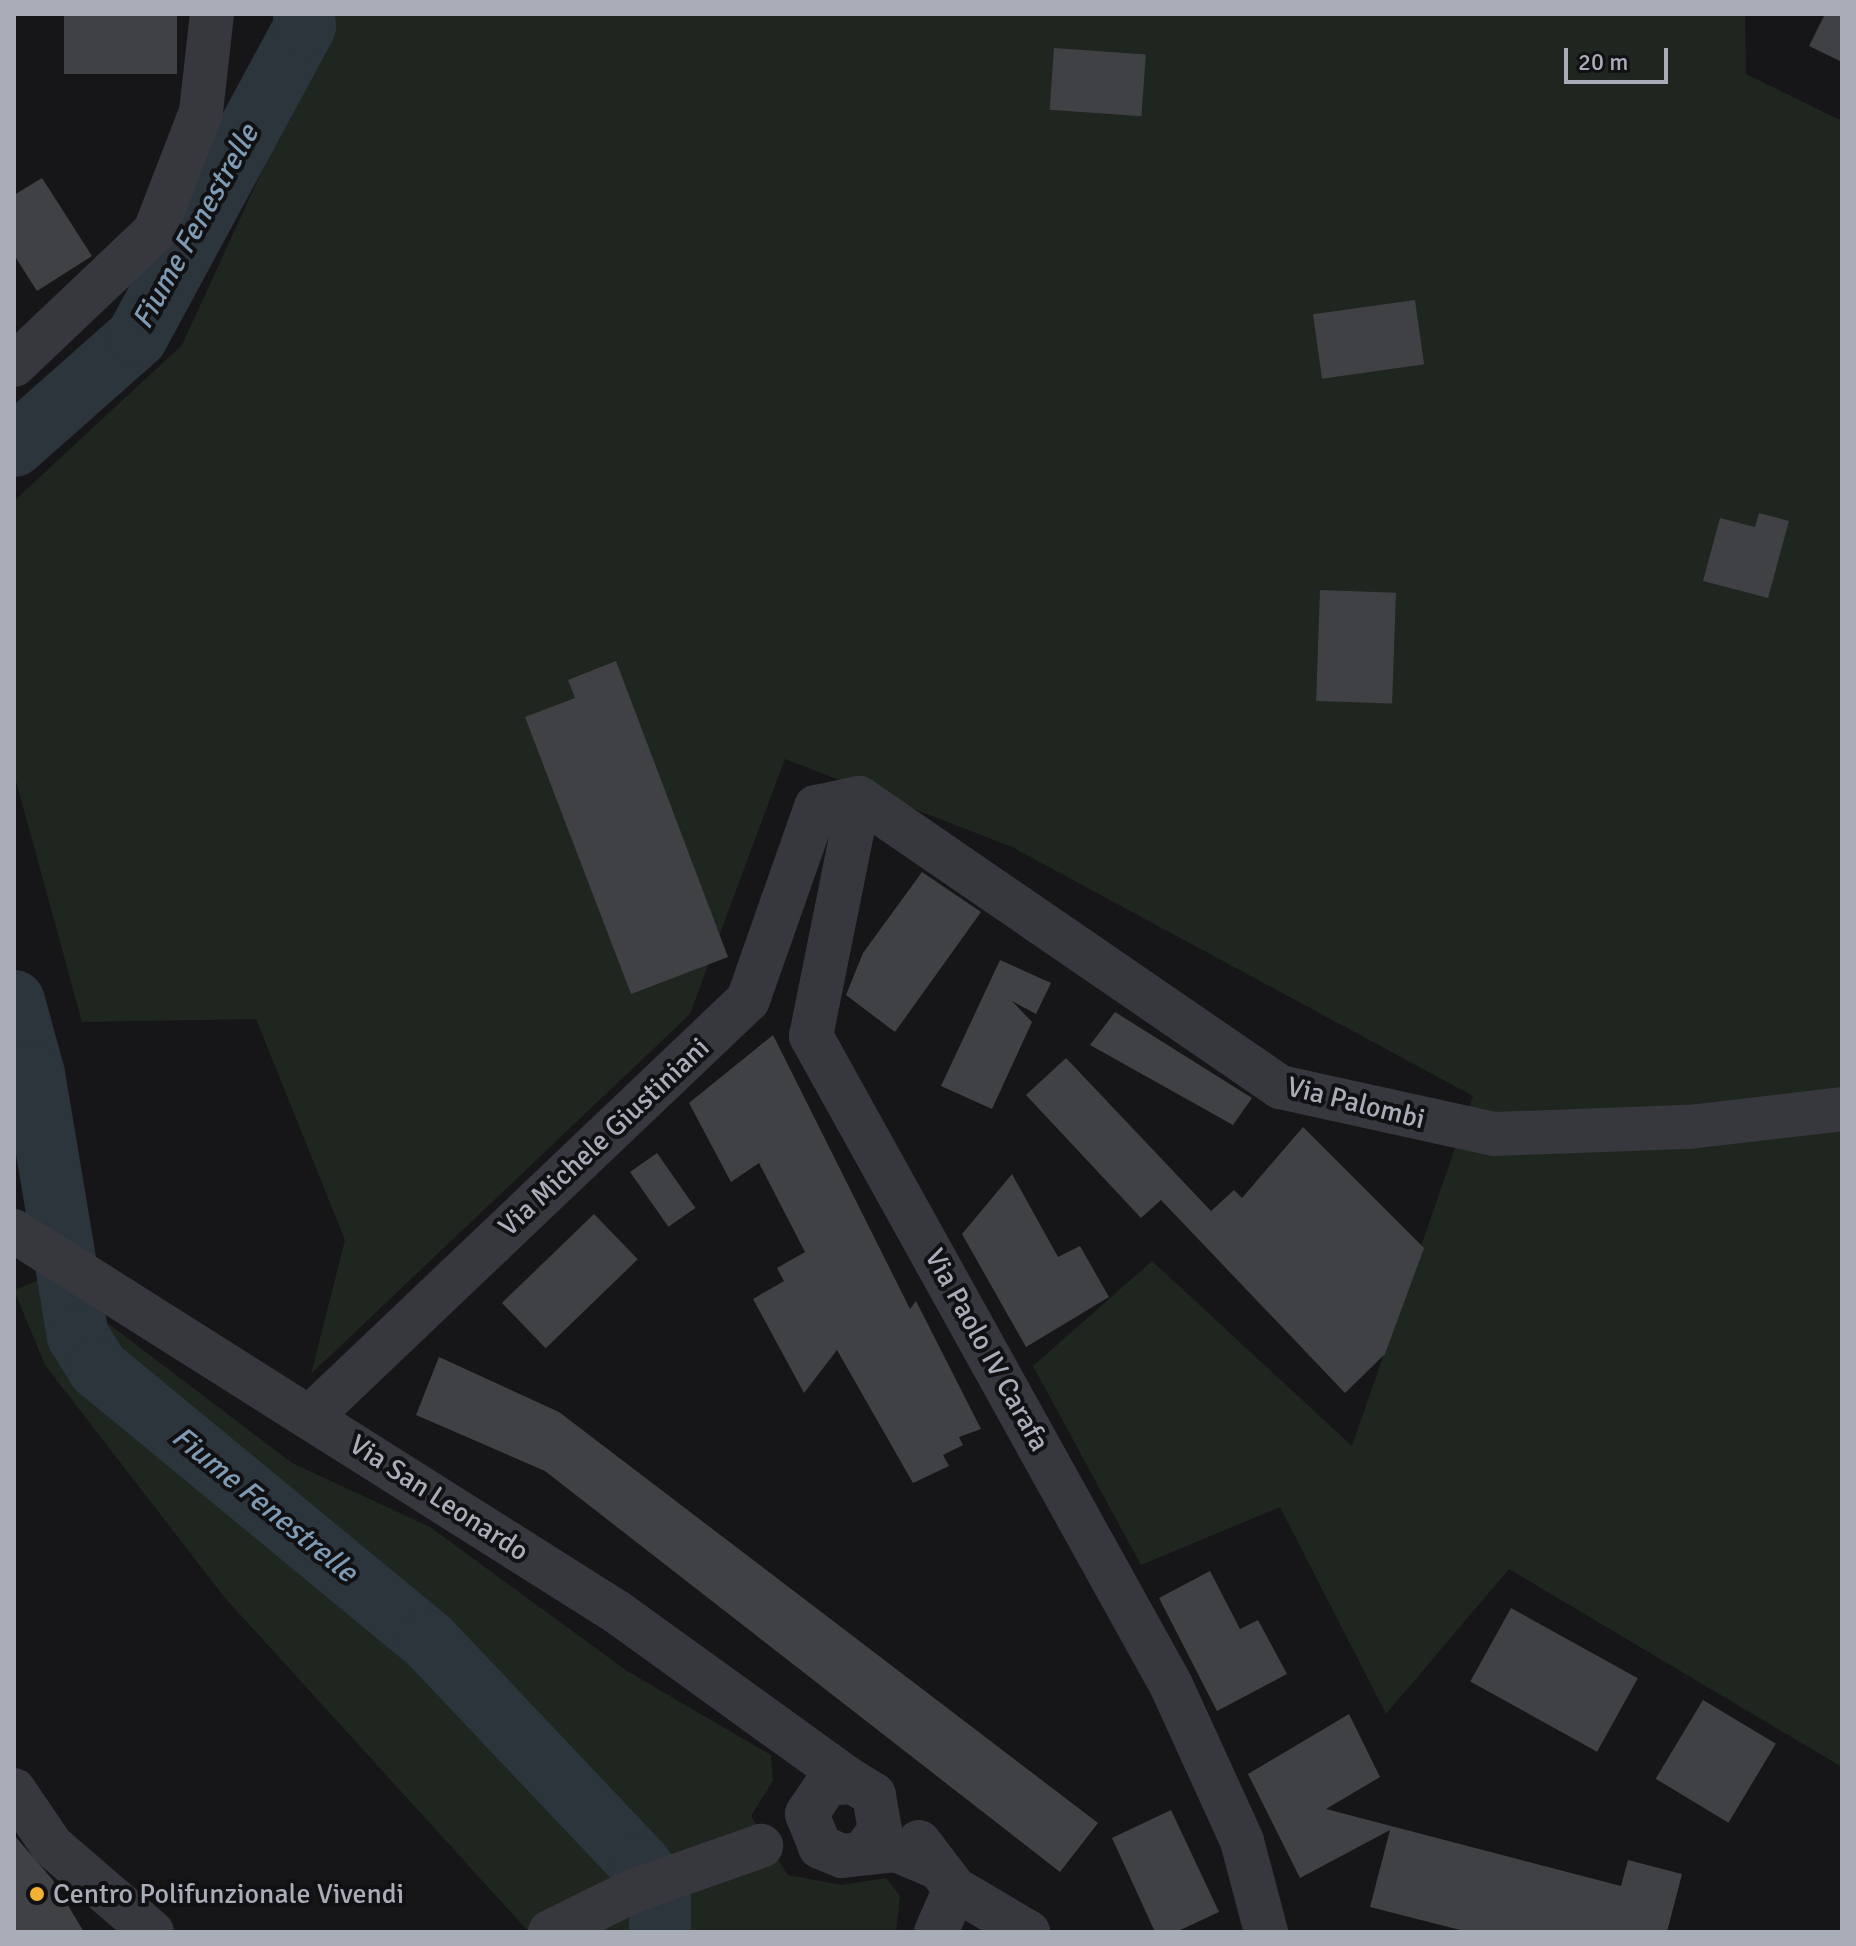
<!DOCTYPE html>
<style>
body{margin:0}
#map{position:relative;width:1856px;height:1946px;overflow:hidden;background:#161618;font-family:Signika,sans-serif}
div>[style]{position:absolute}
.green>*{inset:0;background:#1e261f}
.river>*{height:62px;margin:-31px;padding:0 31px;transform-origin:31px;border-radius:31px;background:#2c353c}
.building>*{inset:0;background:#404145;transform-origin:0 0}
.minor>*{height:44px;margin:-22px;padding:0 22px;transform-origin:22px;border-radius:22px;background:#37383d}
.dots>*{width:22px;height:22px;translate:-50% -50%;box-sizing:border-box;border:4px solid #111113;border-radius:50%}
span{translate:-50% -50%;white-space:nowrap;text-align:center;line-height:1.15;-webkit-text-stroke:8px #111113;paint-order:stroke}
.street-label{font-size:28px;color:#a8adb8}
.poi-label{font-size:28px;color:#a8adb8}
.left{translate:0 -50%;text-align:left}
.water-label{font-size:30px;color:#7f9bb3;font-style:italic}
.frame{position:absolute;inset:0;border:16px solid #a8adb8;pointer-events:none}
.scale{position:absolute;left:1564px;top:48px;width:104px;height:36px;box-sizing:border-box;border:4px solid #a8adb8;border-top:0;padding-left:10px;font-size:24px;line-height:28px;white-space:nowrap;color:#a8adb8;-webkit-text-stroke:6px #111113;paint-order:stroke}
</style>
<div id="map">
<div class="green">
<div style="clip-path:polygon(334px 14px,1745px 14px,1746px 74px,1842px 121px,1842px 1767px,1509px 1569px,1386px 1714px,1280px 1507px,1141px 1565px,1033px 1366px,1152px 1261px,1352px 1446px,1473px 1096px,1012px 847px,785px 759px,690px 1014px,311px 1374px,345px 1240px,256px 1019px,82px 1022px,14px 774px,14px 501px,182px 345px)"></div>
<div style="clip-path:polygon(47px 1277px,292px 1463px,430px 1527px,627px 1671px,771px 1755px,773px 1781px,751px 1816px,788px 1875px,842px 1885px,886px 1878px,900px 1896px,896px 1932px,529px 1932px,225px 1598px,45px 1365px,14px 1290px)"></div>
</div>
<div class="river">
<div style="left:14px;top:446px;width:164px;rotate:-41.5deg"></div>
<div style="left:137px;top:337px;width:353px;rotate:-61.6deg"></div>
<div style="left:305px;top:26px;width:12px;rotate:-95deg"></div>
<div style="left:14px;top:1001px;width:76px;rotate:74.7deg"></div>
<div style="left:34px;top:1074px;width:266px;rotate:80.5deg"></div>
<div style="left:78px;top:1336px;width:39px;rotate:58deg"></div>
<div style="left:99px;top:1369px;width:428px;rotate:39.5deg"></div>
<div style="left:429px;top:1641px;width:308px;rotate:46.6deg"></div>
<div style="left:641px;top:1865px;width:34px;rotate:56deg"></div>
<div style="left:660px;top:1893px;width:39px;rotate:90deg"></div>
</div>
<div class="building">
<div style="left:64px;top:14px;width:113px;height:60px"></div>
<div style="clip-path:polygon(1825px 14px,1842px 14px,1842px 62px,1809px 46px)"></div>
<div style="left:1054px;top:48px;width:92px;height:62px;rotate:4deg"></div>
<div style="clip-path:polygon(42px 178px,92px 256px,37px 291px,14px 255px,14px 195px)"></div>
<div style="left:1415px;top:300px;width:65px;height:103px;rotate:82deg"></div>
<div style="clip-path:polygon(1759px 513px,1789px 521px,1768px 598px,1703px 581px,1720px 518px,1755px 527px)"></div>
<div style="left:1320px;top:590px;width:76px;height:111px;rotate:2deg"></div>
<div style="clip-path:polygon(616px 661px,728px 957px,631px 994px,525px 717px,575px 698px,568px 680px)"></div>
<div style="clip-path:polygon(922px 872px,981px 912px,895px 1032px,846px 995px,863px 953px)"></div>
<div style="clip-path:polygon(1000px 960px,1051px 983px,1036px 1014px,1012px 1001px,1032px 1022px,992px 1109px,941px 1086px)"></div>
<div style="clip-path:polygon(1115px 1012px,1252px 1098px,1233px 1125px,1090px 1045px)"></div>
<div style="clip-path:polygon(773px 1035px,910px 1309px,916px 1301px,981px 1429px,959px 1437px,963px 1445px,943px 1455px,949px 1466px,913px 1483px,837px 1350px,804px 1393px,753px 1299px,784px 1281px,777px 1268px,805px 1252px,759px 1163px,731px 1182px,689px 1103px)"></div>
<div style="clip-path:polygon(1066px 1058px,1211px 1211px,1234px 1190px,1242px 1198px,1303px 1127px,1424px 1248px,1385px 1354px,1345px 1393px,1161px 1200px,1141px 1218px,1026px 1095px)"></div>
<div style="left:657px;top:1153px;width:67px;height:33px;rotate:55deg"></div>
<div style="clip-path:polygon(1012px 1174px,1058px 1257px,1080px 1246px,1109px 1297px,1026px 1347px,962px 1234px)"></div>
<div style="left:594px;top:1214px;width:63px;height:128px;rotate:46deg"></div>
<div style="clip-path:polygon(439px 1357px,559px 1412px,1098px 1823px,1060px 1872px,545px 1471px,416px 1415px)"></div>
<div style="clip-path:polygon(1210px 1571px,1240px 1629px,1258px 1620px,1287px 1674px,1217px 1711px,1159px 1598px)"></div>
<div style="left:1511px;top:1608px;width:145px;height:84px;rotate:29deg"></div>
<div style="left:1703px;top:1700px;width:85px;height:92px;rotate:31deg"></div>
<div style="clip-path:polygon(1349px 1714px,1380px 1777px,1326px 1809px,1621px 1886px,1628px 1860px,1682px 1874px,1667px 1932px,1468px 1932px,1370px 1907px,1390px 1830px,1300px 1878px,1248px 1774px)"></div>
<div style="clip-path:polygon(1171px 1810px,1219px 1912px,1176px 1932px,1155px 1932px,1112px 1838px)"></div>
<div style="clip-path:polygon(14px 1835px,52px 1879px,84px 1932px,14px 1932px)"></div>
</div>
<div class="minor">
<div style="left:14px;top:365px;width:195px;rotate:-43.5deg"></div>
<div style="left:155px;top:231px;width:128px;rotate:-68.9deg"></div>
<div style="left:201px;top:112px;width:99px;rotate:-83.6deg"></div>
<div style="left:859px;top:798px;width:511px;rotate:34.47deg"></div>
<div style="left:1280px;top:1087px;width:219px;rotate:12.4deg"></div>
<div style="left:1494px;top:1134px;width:195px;rotate:-2.1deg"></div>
<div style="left:1689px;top:1127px;width:154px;rotate:-6.7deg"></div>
<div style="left:14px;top:1231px;width:713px;rotate:32.29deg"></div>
<div style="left:617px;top:1612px;width:291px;rotate:35.8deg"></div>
<div style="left:312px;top:1415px;width:602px;rotate:-43.59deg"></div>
<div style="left:748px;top:1000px;width:205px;rotate:-70.6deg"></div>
<div style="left:816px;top:807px;width:44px;rotate:-11.8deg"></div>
<div style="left:859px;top:798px;width:243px;rotate:101.4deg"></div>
<div style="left:811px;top:1036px;width:742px;rotate:60.98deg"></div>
<div style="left:1171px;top:1685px;width:171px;rotate:65.5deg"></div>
<div style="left:1242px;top:1841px;width:94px;rotate:75.2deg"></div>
<div style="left:14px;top:1790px;width:68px;rotate:55.8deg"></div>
<div style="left:52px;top:1846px;width:132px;rotate:40.7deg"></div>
<div style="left:919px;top:1842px;width:59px;rotate:52.5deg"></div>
<div style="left:955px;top:1889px;width:85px;rotate:30.5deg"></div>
<div style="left:865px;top:1850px;width:25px;rotate:-53deg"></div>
<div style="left:880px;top:1830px;width:36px;rotate:-100deg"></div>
<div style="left:874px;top:1795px;width:25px;rotate:-148deg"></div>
<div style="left:853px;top:1782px;width:26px;rotate:176deg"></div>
<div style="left:827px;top:1784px;width:36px;rotate:124deg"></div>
<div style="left:807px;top:1814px;width:35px;rotate:68deg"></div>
<div style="left:820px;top:1847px;width:24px;rotate:22deg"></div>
<div style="left:842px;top:1856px;width:54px;rotate:-6.3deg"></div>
<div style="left:896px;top:1850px;width:41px;rotate:22.8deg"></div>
<div style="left:550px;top:1932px;width:93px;rotate:-26.3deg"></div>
<div style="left:633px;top:1891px;width:136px;rotate:-19.4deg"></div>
<div style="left:936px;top:1932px;width:47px;rotate:-66.2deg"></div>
</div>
<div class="dots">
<div style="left:37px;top:1894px;background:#f2b134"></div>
</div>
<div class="street-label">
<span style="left:1356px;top:1103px;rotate:14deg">Via Palombi</span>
<span style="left:604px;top:1137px;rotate:-43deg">Via Michele Giustiniani</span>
<span style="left:987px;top:1350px;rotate:61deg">Via Paolo IV Carafa</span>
<span style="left:439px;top:1498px;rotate:33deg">Via San Leonardo</span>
</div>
<div class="poi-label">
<span class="left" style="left:53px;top:1894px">Centro Polifunzionale Vivendi</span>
</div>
<div class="water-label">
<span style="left:196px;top:227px;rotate:-61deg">Fiume Fenestrelle</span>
<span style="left:264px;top:1505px;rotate:39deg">Fiume Fenestrelle</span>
</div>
<div class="frame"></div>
<div class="scale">20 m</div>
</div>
